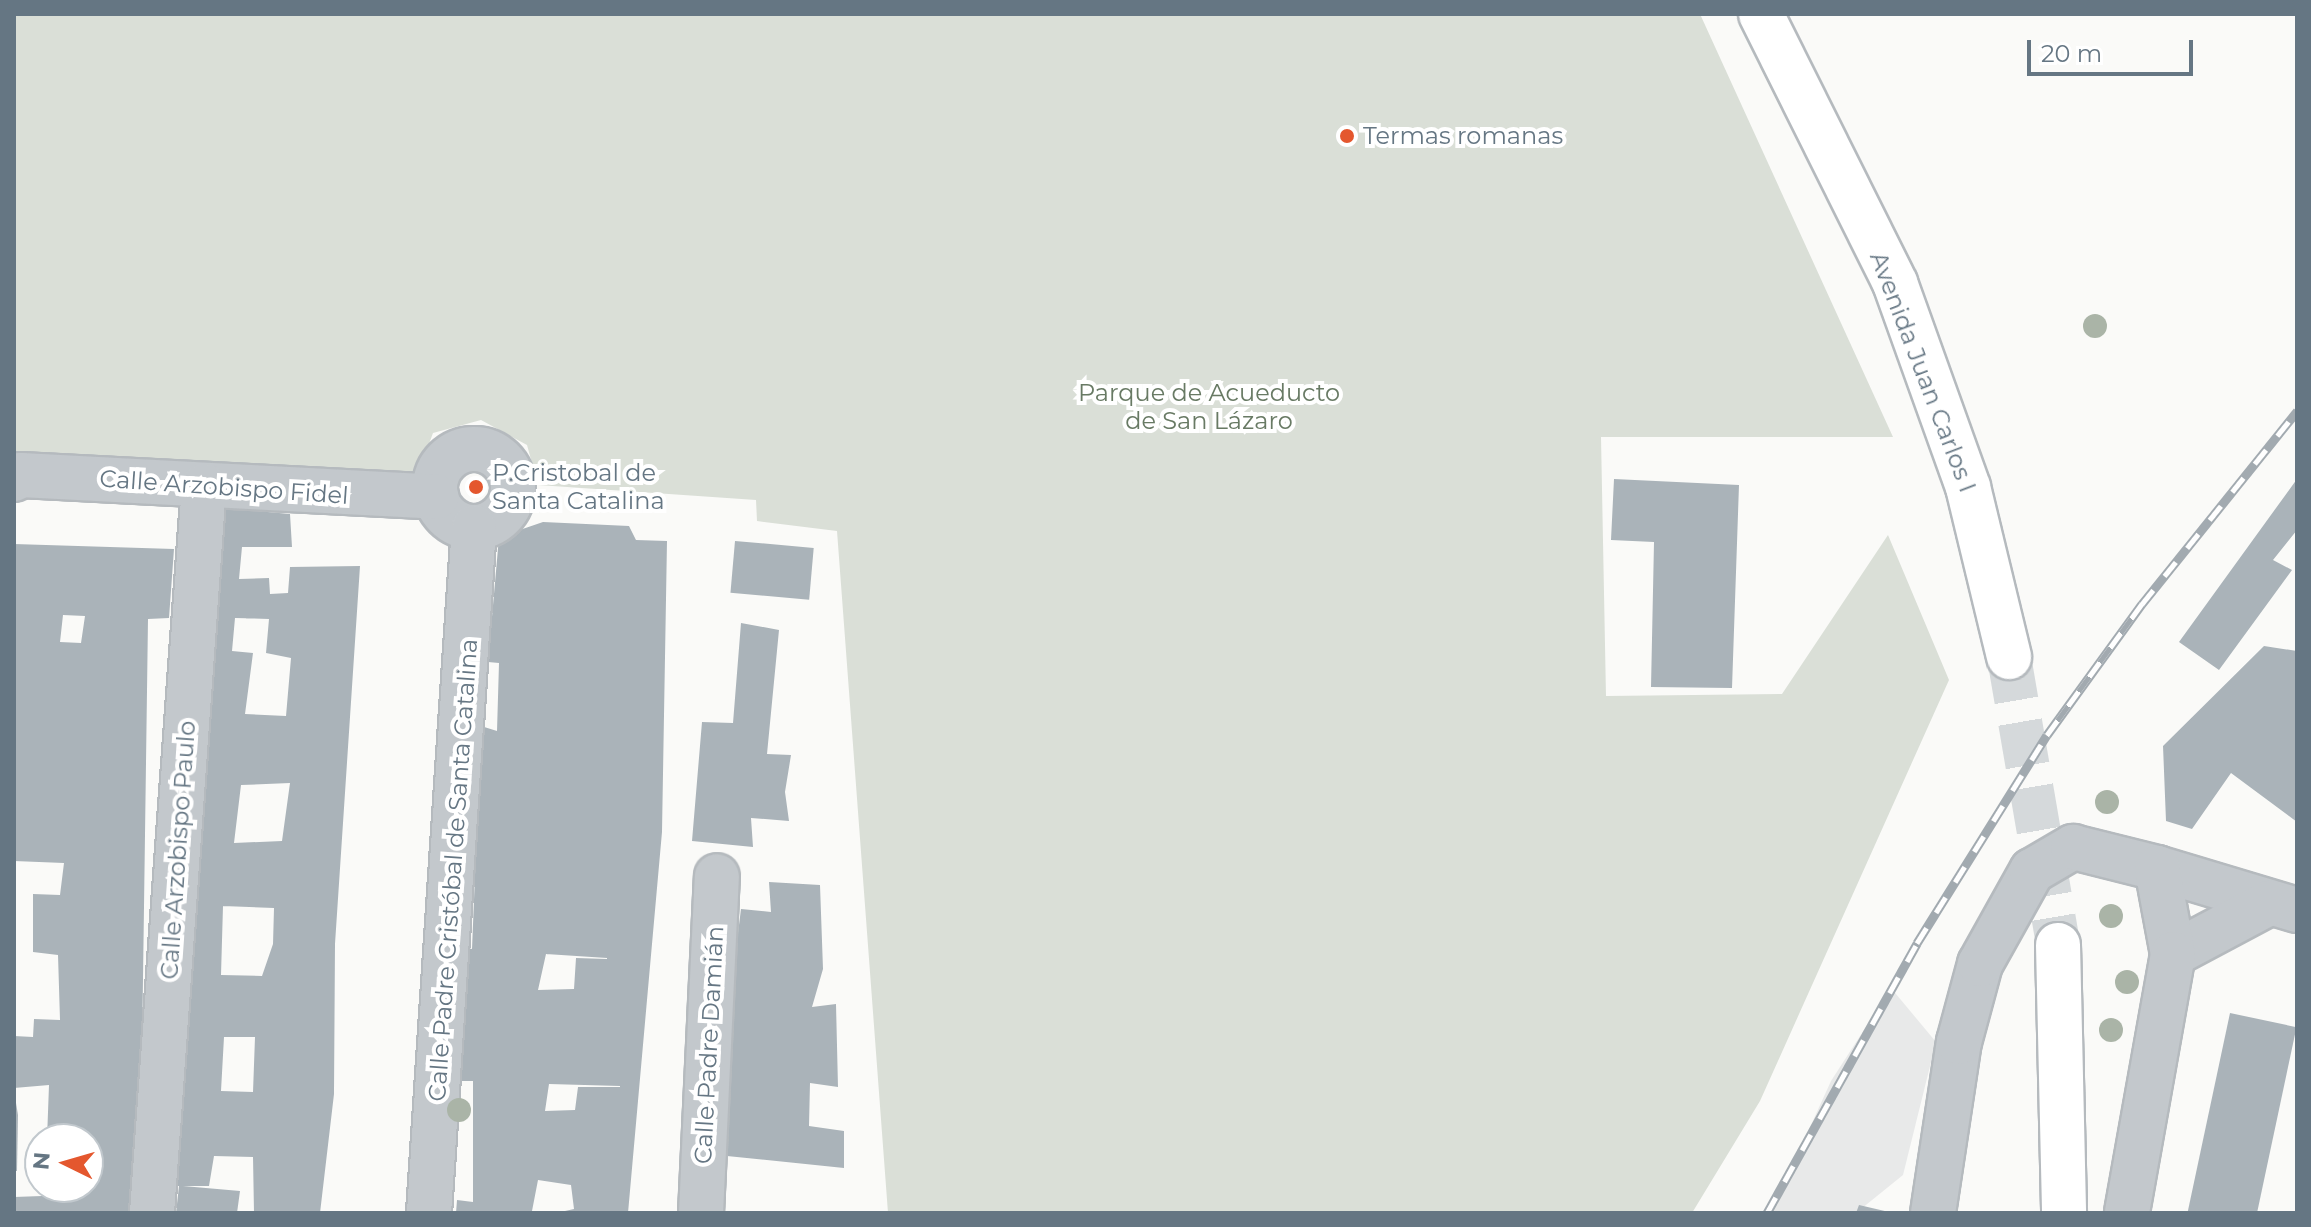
<!DOCTYPE html>
<meta charset="utf-8">
<style>
body{margin:0}
#map{position:relative;width:2311px;height:1227px;overflow:hidden;background:#fafaf8;font-family:Montserrat,sans-serif}
div>[style]{position:absolute}
.built>*{inset:0;background:#e8e9e9}
.green>*{inset:0;background:#dadfd7}
.building>*{inset:0;background:#aab3b9;transform-origin:0 0}
.primary-tunnel>*{height:44px;margin-top:-22px;transform-origin:0;background:repeating-linear-gradient(90deg,#d5d9db 0 44px,transparent 0 66px)}
.roads{filter:drop-shadow(2px 0 #b5babe) drop-shadow(-2px 0 #b5babe) drop-shadow(0 2px #b5babe) drop-shadow(0 -2px #b5babe)}
.street>*{height:44px;margin:-22px;padding:0 22px;transform-origin:22px;border-radius:22px;background:#c3c8cc}
.street>.ring{margin:-22px;padding:0;box-sizing:content-box;background:none;border:44px solid #c3c8cc;border-radius:50%}
.primary>*{height:44px;margin:-22px;padding:0 22px;transform-origin:22px;border-radius:22px;background:#fff}
.rail>*{height:9px;margin-top:-4.5px;transform-origin:0;background:repeating-linear-gradient(90deg,#fff 0 18px,#a2aab0 0 36px);box-sizing:border-box;border-block:2px solid #a2aab0}
.trees>*{width:24px;height:24px;margin:-12px;border-radius:50%;background:#aab4a7}
.dots>*{width:22px;height:22px;translate:-50% -50%;box-sizing:border-box;border:4px solid #fff;border-radius:50%}
span{translate:-50% -50%;white-space:nowrap;text-align:center;line-height:1.15;-webkit-text-stroke:8px #fff;paint-order:stroke}
.poi-label{font-size:24px;color:#657683}
.left{translate:0 -50%;text-align:left}
.street-label{font-size:24px;color:#657683}
.park-label{font-size:24px;color:#687a64}
.frame{position:absolute;inset:0;border:16px solid #657683;pointer-events:none}
.north{position:absolute;left:24px;top:1123px;width:80px;height:80px;box-sizing:border-box;background:#fff;border:2px solid #c1c8cd;border-radius:50%;rotate:275deg;font-size:22px;font-weight:700;line-height:32px;text-align:center;color:#657683}
.north::after{content:'';display:block;margin:auto;width:28px;height:36px;background:#e4572e;clip-path:polygon(50% 0,100% 100%,50% 72%,0 100%)}
.scale{position:absolute;left:2027px;top:40px;width:166px;height:36px;box-sizing:border-box;border:4px solid #657683;border-top:0;padding-left:10px;font-size:24px;line-height:28px;white-space:nowrap;color:#657683;-webkit-text-stroke:6px #fff;paint-order:stroke}
</style>
<div id="map">
<div class="built">
<div style="clip-path:polygon(1891px 988px,1936px 1042px,1903px 1175px,1856px 1213px,1771px 1213px,1831px 1081px)"></div>
</div>
<div class="green">
<div style="clip-path:polygon(14px 14px,1700px 14px,1893px 437px,1601px 437px,1606px 696px,1782px 694px,1888px 535px,1949px 680px,1760px 1101px,1692px 1213px,888px 1213px,837px 531px,757px 521px,756px 500px,538px 485px,527px 445px,481px 420px,433px 433px,416px 479px,14px 460px)"></div>
</div>
<div class="building">
<div style="clip-path:polygon(1614px 479px,1739px 485px,1732px 688px,1651px 687px,1654px 542px,1611px 540px)"></div>
<div style="clip-path:polygon(2297px 479px,2297px 530px,2273px 560px,2292px 570px,2219px 670px,2179px 642px)"></div>
<div style="clip-path:polygon(evenodd,221px 508px,290px 514px,292px 547px,242px 547px,239px 579px,269px 578px,270px 594px,288px 593px,290px 567px,360px 566px,335px 944px,334px 1094px,320px 1213px,254px 1213px,253px 1157px,214px 1156px,209px 1186px,183px 1186px,240px 1191px,237px 1213px,176px 1213px,179px 1186px,153px 1187px,221px 508px,235px 618px,269px 619px,266px 653px,291px 658px,286px 716px,245px 714px,253px 653px,232px 651px,235px 618px,221px 508px,290px 783px,282px 841px,234px 843px,241px 785px,290px 783px,221px 508px,223px 906px,274px 908px,273px 944px,262px 976px,221px 975px,223px 906px,221px 508px,224px 1037px,255px 1037px,253px 1092px,221px 1091px,224px 1037px)"></div>
<div style="clip-path:polygon(evenodd,543px 522px,629px 526px,636px 540px,667px 541px,662px 832px,628px 1213px,556px 1213px,574px 1209px,571px 1185px,538px 1180px,532px 1211px,456px 1213px,457px 1200px,473px 1202px,473px 1081px,451px 1081px,460px 946px,472px 949px,481px 726px,497px 731px,499px 663px,488px 662px,499px 537px,543px 522px,546px 954px,607px 958px,607px 959px,576px 958px,574px 989px,538px 990px,546px 954px,543px 522px,549px 1084px,620px 1086px,620px 1087px,578px 1087px,575px 1110px,545px 1111px,549px 1084px)"></div>
<div style="left:735px;top:541px;width:79px;height:52px;rotate:5deg"></div>
<div style="clip-path:polygon(evenodd,14px 544px,174px 549px,169px 618px,148px 619px,141px 1123px,135px 1213px,14px 1213px,14px 1197px,42px 1196px,43px 1187px,88px 1187px,88px 1139px,47px 1139px,49px 1085px,14px 1088px,14px 1036px,33px 1037px,34px 1019px,60px 1020px,58px 955px,33px 952px,33px 894px,60px 895px,64px 863px,14px 861px,14px 544px,63px 615px,85px 616px,81px 643px,60px 642px,63px 615px)"></div>
<div style="clip-path:polygon(741px 623px,779px 630px,767px 754px,791px 755px,785px 792px,789px 821px,751px 818px,753px 847px,692px 841px,702px 722px,733px 723px)"></div>
<div style="clip-path:polygon(2264px 646px,2297px 651px,2297px 822px,2231px 773px,2192px 829px,2166px 821px,2163px 746px)"></div>
<div style="clip-path:polygon(769px 882px,820px 885px,823px 969px,812px 1007px,836px 1004px,838px 1087px,810px 1083px,809px 1126px,844px 1131px,844px 1168px,727px 1156px,733px 973px,741px 909px,771px 912px)"></div>
<div style="left:2230px;top:1013px;width:68px;height:203px;rotate:12deg"></div>
<div style="clip-path:polygon(14px 1091px,18px 1115px,17px 1171px,14px 1171px)"></div>
<div style="clip-path:polygon(1859px 1205px,1889px 1212px,1889px 1213px,1856px 1213px)"></div>
</div>
<div class="primary-tunnel">
<div style="left:2009px;top:657px;width:292px;rotate:80.3deg"></div>
</div>
<div class="roads">
<div class="street">
<div class="ring" style="left:435px;top:449px;width:34px;height:34px"></div>
<div style="left:14px;top:479px;width:8px;rotate:-30deg"></div>
<div style="left:21px;top:475px;width:416px;rotate:3deg"></div>
<div style="left:2157px;top:868px;width:146px;rotate:16.7deg"></div>
<div style="left:2173px;top:954px;width:109px;rotate:-28deg"></div>
<div style="left:152px;top:1213px;width:729px;rotate:-85.91deg"></div>
<div style="left:429px;top:1213px;width:687px;rotate:-86.25deg"></div>
<div style="left:701px;top:1213px;width:337px;rotate:-87.3deg"></div>
<div style="left:1933px;top:1213px;width:173px;rotate:-81.4deg"></div>
<div style="left:1959px;top:1042px;width:81px;rotate:-74.9deg"></div>
<div style="left:1980px;top:964px;width:107px;rotate:-60.8deg"></div>
<div style="left:2032px;top:871px;width:48px;rotate:-30.3deg"></div>
<div style="left:2073px;top:847px;width:87px;rotate:14deg"></div>
<div style="left:2157px;top:868px;width:87px;rotate:79.5deg"></div>
<div style="left:2173px;top:954px;width:263px;rotate:100.1deg"></div>
</div>
<div class="primary">
<div style="left:1761px;top:14px;width:301px;rotate:63.5deg"></div>
<div style="left:1895px;top:283px;width:217px;rotate:70.3deg"></div>
<div style="left:1968px;top:487px;width:175px;rotate:76.4deg"></div>
<div style="left:2058px;top:945px;width:268px;rotate:88.7deg"></div>
</div>
</div>
<div class="rail">
<div style="left:1767px;top:1213px;width:309px;rotate:-60.9deg"></div>
<div style="left:1917px;top:943px;width:245px;rotate:-58deg"></div>
<div style="left:2047px;top:735px;width:162px;rotate:-54.1deg"></div>
<div style="left:2142px;top:604px;width:248px;rotate:-51.2deg"></div>
</div>
<div class="trees">
<div style="left:2095px;top:326px"></div>
<div style="left:2107px;top:802px"></div>
<div style="left:2111px;top:916px"></div>
<div style="left:2127px;top:982px"></div>
<div style="left:2111px;top:1030px"></div>
<div style="left:459px;top:1110px"></div>
</div>
<div class="dots">
<div style="left:1347px;top:136px;background:#e4572e"></div>
<div style="left:476px;top:487px;background:#e4572e"></div>
</div>
<div class="poi-label">
<span class="left" style="left:1363px;top:136px">Termas romanas</span>
<span class="left" style="left:492px;top:487px">P.Cristobal de<br>Santa Catalina</span>
</div>
<div class="street-label">
<span style="left:1923px;top:372px;rotate:69deg">Avenida Juan Carlos I</span>
<span style="left:224px;top:487px;rotate:4deg">Calle Arzobispo Fidel</span>
<span style="left:178px;top:850px;rotate:-86deg">Calle Arzobispo Paulo</span>
<span style="left:453px;top:870px;rotate:-86deg">Calle Padre Cristóbal de Santa Catalina</span>
<span style="left:709px;top:1045px;rotate:-87deg">Calle Padre Damián</span>
</div>
<div class="park-label">
<span style="left:1209px;top:407px">Parque de Acueducto<br>de San Lázaro</span>
</div>
<div class="frame"></div>
<div class="north">N</div>
<div class="scale">20 m</div>
</div>
